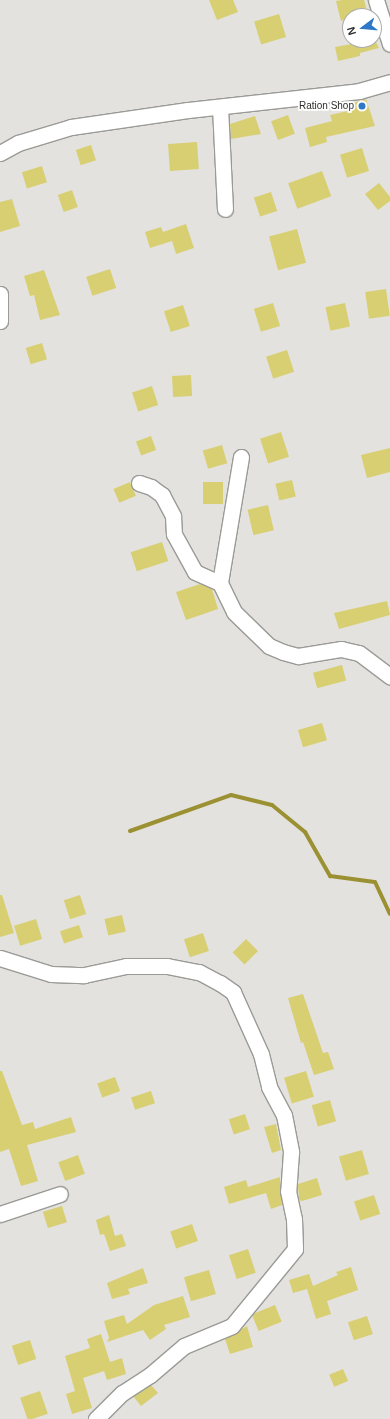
<!DOCTYPE html>
<style>
body{margin:0}
#map{position:relative;width:390px;height:1419px;overflow:hidden;background:#e3e2de;font-family:Helvetica,sans-serif}
div>[style]{position:absolute}
.stream>*{height:4px;margin:-2px;padding:0 2px;transform-origin:2px;border-radius:2px;background:#9b9132}
.building>*{inset:0;background:#d8cf72;transform-origin:0 0}
.roads{filter:drop-shadow(1px 0 #9a9a96) drop-shadow(-1px 0 #9a9a96) drop-shadow(0 1px #9a9a96) drop-shadow(0 -1px #9a9a96)}
.street>*{height:15px;margin:-7.5px;padding:0 7.5px;transform-origin:7.5px;border-radius:7.5px;background:#fff}
.dots>*{width:11px;height:11px;translate:-50% -50%;box-sizing:border-box;border:2px solid #fff;border-radius:50%}
span{translate:-50% -50%;white-space:nowrap;text-align:center;line-height:1.15;-webkit-text-stroke:3.5px #fff;paint-order:stroke}
.poi-label{font-size:10px;color:#2e2e2c}
.right{translate:-100% -50%;text-align:right}
.north{position:absolute;left:342px;top:8px;width:40px;height:40px;box-sizing:border-box;background:#fff;border:1px solid #ababab;border-radius:50%;rotate:254deg;font-size:11px;font-weight:700;line-height:16px;text-align:center;color:#2e2e2c}
.north::after{content:'';display:block;margin:auto;width:14px;height:18px;background:#2e78c8;clip-path:polygon(50% 0,100% 100%,50% 72%,0 100%)}
</style>
<div id="map">
<div class="stream">
<div style="left:130px;top:831px;width:107px;rotate:-19.6deg"></div>
<div style="left:231px;top:795px;width:42px;rotate:13.7deg"></div>
<div style="left:272px;top:805px;width:43px;rotate:39.3deg"></div>
<div style="left:305px;top:832px;width:51px;rotate:60.4deg"></div>
<div style="left:330px;top:876px;width:45px;rotate:7.6deg"></div>
<div style="left:375px;top:882px;width:35px;rotate:65deg"></div>
</div>
<div class="building">
<div style="clip-path:polygon(209px 0,233px 0,238px 12px,217px 20px)"></div>
<div style="clip-path:polygon(342px 0,364px 0,368px 14px,350px 16px,350px 18px,341px 21px,336px 1px)"></div>
<div style="left:279px;top:14px;width:24px;height:26px;rotate:73deg"></div>
<div style="clip-path:polygon(374px 38px,379px 48px,360px 53px,360px 56px,338px 61px,335px 47px,374px 40px)"></div>
<div style="clip-path:polygon(366px 99px,375px 126px,326px 137px,327px 142px,310px 147px,305px 128px,332px 121px,330px 115px,352px 110px,350px 104px)"></div>
<div style="left:288px;top:115px;width:20px;height:18px;rotate:70deg"></div>
<div style="clip-path:polygon(255px 116px,261px 134px,231px 139px,230px 124px)"></div>
<div style="left:197px;top:142px;width:27px;height:29px;rotate:86deg"></div>
<div style="left:91px;top:145px;width:16px;height:16px;rotate:72deg"></div>
<div style="left:362px;top:148px;width:24px;height:23px;rotate:73deg"></div>
<div style="left:42px;top:166px;width:17px;height:21px;rotate:73deg"></div>
<div style="left:322px;top:171px;width:27px;height:36px;rotate:70deg"></div>
<div style="clip-path:polygon(379px 183px,390px 197px,390px 201px,378px 210px,365px 194px)"></div>
<div style="left:72px;top:190px;width:18px;height:15px;rotate:71deg"></div>
<div style="left:271px;top:192px;width:20px;height:18px;rotate:72deg"></div>
<div style="clip-path:polygon(12px 199px,20px 226px,0 232px,0 202px)"></div>
<div style="clip-path:polygon(186px 224px,194px 248px,176px 254px,172px 241px,150px 248px,145px 232px,161px 227px,163px 232px)"></div>
<div style="left:297px;top:229px;width:35px;height:29px;rotate:75deg"></div>
<div style="left:110px;top:269px;width:20px;height:25px;rotate:72deg"></div>
<div style="clip-path:polygon(44px 270px,60px 315px,40px 320px,34px 295px,30px 296px,24px 276px)"></div>
<div style="left:386px;top:289px;width:27px;height:21px;rotate:82deg"></div>
<div style="left:273px;top:303px;width:24px;height:20px;rotate:73deg"></div>
<div style="left:345px;top:303px;width:24px;height:20px;rotate:78deg"></div>
<div style="left:183px;top:305px;width:22px;height:20px;rotate:72deg"></div>
<div style="left:42px;top:343px;width:17px;height:17px;rotate:73deg"></div>
<div style="left:287px;top:350px;width:23px;height:22px;rotate:72deg"></div>
<div style="left:191px;top:375px;width:21px;height:19px;rotate:87deg"></div>
<div style="left:152px;top:386px;width:20px;height:21px;rotate:72deg"></div>
<div style="left:281px;top:432px;width:26px;height:22px;rotate:72deg"></div>
<div style="left:151px;top:436px;width:15px;height:16px;rotate:70deg"></div>
<div style="left:222px;top:445px;width:19px;height:20px;rotate:74deg"></div>
<div style="clip-path:polygon(390px 448px,390px 472px,367px 478px,361px 455px)"></div>
<div style="left:292px;top:480px;width:17px;height:17px;rotate:77deg"></div>
<div style="left:130px;top:482px;width:15px;height:18px;rotate:67deg"></div>
<div style="left:203px;top:482px;width:20px;height:22px"></div>
<div style="left:268px;top:505px;width:26px;height:21px;rotate:77deg"></div>
<div style="left:162px;top:542px;width:20px;height:33px;rotate:72deg"></div>
<div style="clip-path:polygon(200px 584px,212px 589px,218px 609px,186px 620px,176px 592px)"></div>
<div style="clip-path:polygon(387px 601px,390px 615px,339px 629px,334px 613px)"></div>
<div style="left:342px;top:665px;width:16px;height:30px;rotate:75deg"></div>
<div style="left:322px;top:723px;width:18px;height:25px;rotate:74deg"></div>
<div style="clip-path:polygon(0 895px,2px 895px,14px 933px,0 937px)"></div>
<div style="left:80px;top:895px;width:20px;height:17px;rotate:72deg"></div>
<div style="left:122px;top:915px;width:17px;height:18px;rotate:77deg"></div>
<div style="left:36px;top:919px;width:21px;height:23px;rotate:73deg"></div>
<div style="left:79px;top:925px;width:13px;height:20px;rotate:72deg"></div>
<div style="left:203px;top:933px;width:19px;height:20px;rotate:72deg"></div>
<div style="left:246px;top:939px;width:17px;height:19px;rotate:45deg"></div>
<div style="clip-path:polygon(303px 994px,323px 1053px,328px 1052px,334px 1069px,314px 1075px,303px 1042px,301px 1043px,288px 998px)"></div>
<div style="clip-path:polygon(0 1071px,2px 1071px,22px 1125px,33px 1122px,35px 1129px,71px 1117px,76px 1132px,27px 1145px,38px 1181px,21px 1186px,9px 1149px,0 1152px)"></div>
<div style="left:306px;top:1071px;width:27px;height:23px;rotate:73deg"></div>
<div style="left:115px;top:1077px;width:15px;height:19px;rotate:70deg"></div>
<div style="left:151px;top:1091px;width:13px;height:21px;rotate:72deg"></div>
<div style="left:330px;top:1100px;width:22px;height:19px;rotate:74deg"></div>
<div style="left:245px;top:1114px;width:16px;height:17px;rotate:72deg"></div>
<div style="clip-path:polygon(276px 1124px,281px 1150px,272px 1153px,264px 1127px)"></div>
<div style="left:362px;top:1150px;width:25px;height:24px;rotate:74deg"></div>
<div style="left:78px;top:1155px;width:20px;height:21px;rotate:70deg"></div>
<div style="clip-path:polygon(280px 1177px,282px 1205px,271px 1209px,266px 1193px,229px 1204px,224px 1187px,246px 1180px,248px 1187px)"></div>
<div style="clip-path:polygon(317px 1178px,322px 1195px,302px 1201px,299px 1200px,298px 1184px)"></div>
<div style="left:374px;top:1195px;width:20px;height:21px;rotate:72deg"></div>
<div style="left:62px;top:1206px;width:17px;height:20px;rotate:73deg"></div>
<div style="clip-path:polygon(109px 1215px,115px 1236px,122px 1234px,126px 1246px,110px 1251px,104px 1234px,100px 1235px,96px 1220px)"></div>
<div style="left:192px;top:1224px;width:18px;height:23px;rotate:71deg"></div>
<div style="left:248px;top:1249px;width:25px;height:20px;rotate:72deg"></div>
<div style="clip-path:polygon(351px 1267px,358px 1290px,327px 1301px,331px 1314px,316px 1319px,307px 1289px,293px 1293px,289px 1280px,309px 1274px,313px 1286px,338px 1275px,336px 1272px)"></div>
<div style="clip-path:polygon(143px 1268px,148px 1283px,128px 1289px,130px 1294px,112px 1299px,107px 1283px)"></div>
<div style="left:209px;top:1270px;width:25px;height:26px;rotate:74deg"></div>
<div style="clip-path:polygon(183px 1296px,190px 1317px,164px 1325px,166px 1329px,150px 1340px,143px 1330px,107px 1342px,109px 1338px,104px 1321px,124px 1315px,127px 1324px,154px 1305px)"></div>
<div style="left:275px;top:1305px;width:18px;height:25px;rotate:68deg"></div>
<div style="left:367px;top:1316px;width:19px;height:20px;rotate:72deg"></div>
<div style="clip-path:polygon(247px 1326px,253px 1347px,230px 1354px,225px 1339px)"></div>
<div style="clip-path:polygon(101px 1334px,110px 1362px,122px 1358px,126px 1374px,107px 1380px,104px 1371px,83px 1378px,92px 1408px,72px 1414px,66px 1394px,75px 1391px,65px 1356px,90px 1348px,87px 1339px)"></div>
<div style="left:30px;top:1340px;width:20px;height:19px;rotate:72deg"></div>
<div style="left:343px;top:1369px;width:13px;height:15px;rotate:67deg"></div>
<div style="clip-path:polygon(151px 1385px,158px 1393px,141px 1406px,133px 1396px)"></div>
<div style="left:40px;top:1391px;width:24px;height:21px;rotate:71deg"></div>
</div>
<div class="roads">
<div class="street">
<div style="left:376px;top:0;width:46px;rotate:72.3deg"></div>
<div style="left:220px;top:107px;width:102px;rotate:87.2deg"></div>
<div style="left:0;top:153px;width:21px;rotate:-29deg"></div>
<div style="left:18px;top:143px;width:55px;rotate:-16.8deg"></div>
<div style="left:71px;top:127px;width:118px;rotate:-8.3deg"></div>
<div style="left:188px;top:110px;width:172px;rotate:-6.3deg"></div>
<div style="left:359px;top:91px;width:32px;rotate:-16deg"></div>
<div style="left:0;top:294px;width:27px;rotate:90deg"></div>
<div style="left:241px;top:457px;width:128px;rotate:99.5deg"></div>
<div style="left:220px;top:583px;width:32px;rotate:64deg"></div>
<div style="left:234px;top:612px;width:49px;rotate:44.2deg"></div>
<div style="left:269px;top:646px;width:15px;rotate:23deg"></div>
<div style="left:283px;top:652px;width:16px;rotate:15deg"></div>
<div style="left:298px;top:656px;width:44px;rotate:-9.2deg"></div>
<div style="left:341px;top:649px;width:18px;rotate:13deg"></div>
<div style="left:359px;top:653px;width:39px;rotate:37deg"></div>
<div style="left:139px;top:483px;width:13px;rotate:18deg"></div>
<div style="left:151px;top:487px;width:14px;rotate:36deg"></div>
<div style="left:162px;top:495px;width:24px;rotate:62deg"></div>
<div style="left:173px;top:516px;width:18px;rotate:87deg"></div>
<div style="left:174px;top:534px;width:43px;rotate:61.1deg"></div>
<div style="left:195px;top:572px;width:27px;rotate:24deg"></div>
<div style="left:0;top:958px;width:53px;rotate:17.4deg"></div>
<div style="left:51px;top:974px;width:33px;rotate:2deg"></div>
<div style="left:84px;top:975px;width:43px;rotate:-12.1deg"></div>
<div style="left:126px;top:966px;width:41px"></div>
<div style="left:167px;top:966px;width:33px;rotate:11deg"></div>
<div style="left:199px;top:972px;width:24px;rotate:28deg"></div>
<div style="left:220px;top:983px;width:16px;rotate:35deg"></div>
<div style="left:233px;top:992px;width:68px;rotate:65.7deg"></div>
<div style="left:261px;top:1054px;width:34px;rotate:76deg"></div>
<div style="left:269px;top:1087px;width:32px;rotate:62deg"></div>
<div style="left:284px;top:1115px;width:38px;rotate:79deg"></div>
<div style="left:291px;top:1152px;width:39px;rotate:94deg"></div>
<div style="left:288px;top:1191px;width:29px;rotate:78deg"></div>
<div style="left:294px;top:1219px;width:30px;rotate:88deg"></div>
<div style="left:295px;top:1249px;width:99px;rotate:129.3deg"></div>
<div style="left:232px;top:1326px;width:52px;rotate:157.4deg"></div>
<div style="left:184px;top:1346px;width:45px;rotate:139.5deg"></div>
<div style="left:150px;top:1375px;width:33px;rotate:147deg"></div>
<div style="left:122px;top:1393px;width:37px;rotate:135deg"></div>
<div style="left:0;top:1214px;width:63px;rotate:-18.4deg"></div>
</div>
</div>
<div class="dots">
<div style="left:362px;top:106px;background:#2e78c8"></div>
</div>
<div class="poi-label">
<span class="right" style="left:354px;top:106px">Ration Shop</span>
</div>
<div class="north">N</div>
</div>
